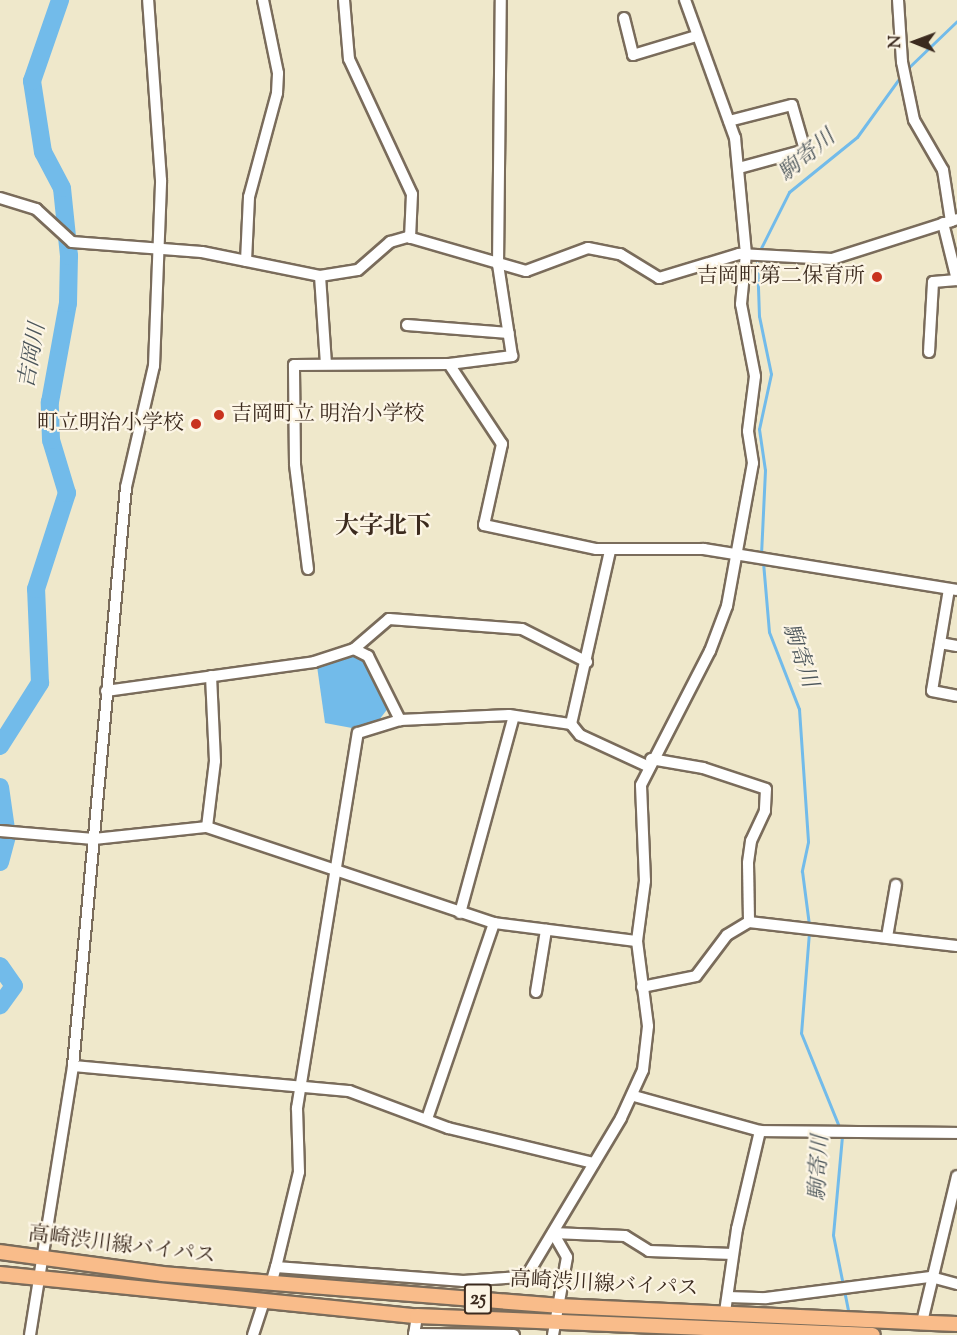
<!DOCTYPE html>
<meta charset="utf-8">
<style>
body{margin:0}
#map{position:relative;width:957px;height:1335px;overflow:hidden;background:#efe8cb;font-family:"Sorts Mill Goudy","Noto Serif JP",serif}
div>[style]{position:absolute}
.water>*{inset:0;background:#72bbea}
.stream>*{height:3px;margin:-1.5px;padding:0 1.5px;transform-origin:1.5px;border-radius:1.5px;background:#72bbea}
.river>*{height:18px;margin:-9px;padding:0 9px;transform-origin:9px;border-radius:9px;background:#72bbea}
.roads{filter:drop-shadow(2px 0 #7a6c5b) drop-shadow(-2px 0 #7a6c5b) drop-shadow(0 2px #7a6c5b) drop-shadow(0 -2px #7a6c5b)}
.minor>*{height:10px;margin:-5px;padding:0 5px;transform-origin:5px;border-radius:5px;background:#fff}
.major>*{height:14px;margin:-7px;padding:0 7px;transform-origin:7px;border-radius:7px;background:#f9bc8a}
.dots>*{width:16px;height:16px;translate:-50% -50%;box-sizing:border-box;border:3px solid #fcf5e5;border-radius:50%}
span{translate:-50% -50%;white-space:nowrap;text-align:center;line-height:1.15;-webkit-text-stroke:4.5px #fcf5e5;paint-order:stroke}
.shield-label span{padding:2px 4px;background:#fcf5e5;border:2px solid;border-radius:4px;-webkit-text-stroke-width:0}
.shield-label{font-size:20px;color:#3b2a1e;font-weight:700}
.poi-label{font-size:21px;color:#3b2a1e}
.right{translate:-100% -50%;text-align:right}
.left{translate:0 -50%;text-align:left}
.street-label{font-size:21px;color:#3b2a1e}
.water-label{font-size:22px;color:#4c565b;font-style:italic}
.quarter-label{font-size:24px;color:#3b2a1e;font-weight:700}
.north{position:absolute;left:885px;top:12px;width:60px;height:60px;-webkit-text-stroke:4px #fcf5e5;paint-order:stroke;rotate:271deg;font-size:16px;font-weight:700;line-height:24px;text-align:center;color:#3b2a1e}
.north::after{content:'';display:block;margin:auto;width:21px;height:27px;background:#3b2a1e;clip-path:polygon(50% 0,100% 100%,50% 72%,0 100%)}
</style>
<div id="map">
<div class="water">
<div style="clip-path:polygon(357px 653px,366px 658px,389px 707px,379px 720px,352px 728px,325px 723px,317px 666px)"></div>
</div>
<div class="stream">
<div style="left:907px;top:69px;width:69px;rotate:-43.8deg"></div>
<div style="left:759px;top:252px;width:67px;rotate:-63.4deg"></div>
<div style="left:789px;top:192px;width:87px;rotate:-39deg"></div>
<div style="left:857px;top:137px;width:75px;rotate:-54.2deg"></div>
<div style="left:757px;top:259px;width:57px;rotate:88deg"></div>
<div style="left:759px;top:316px;width:59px;rotate:78.3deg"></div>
<div style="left:771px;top:374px;width:56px;rotate:102.3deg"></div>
<div style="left:759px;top:429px;width:41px;rotate:81.7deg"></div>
<div style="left:765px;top:470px;width:86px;rotate:92.7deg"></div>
<div style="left:763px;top:562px;width:70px;rotate:85.1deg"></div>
<div style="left:769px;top:632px;width:83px;rotate:68.7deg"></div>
<div style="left:799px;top:709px;width:133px;rotate:86.1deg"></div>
<div style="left:808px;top:842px;width:30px;rotate:102deg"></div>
<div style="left:802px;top:871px;width:54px;rotate:82.6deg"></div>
<div style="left:809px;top:932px;width:101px;rotate:94.5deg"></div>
<div style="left:801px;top:1033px;width:104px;rotate:67.9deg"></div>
<div style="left:842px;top:1136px;width:99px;rotate:95.2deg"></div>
<div style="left:833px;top:1235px;width:82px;rotate:78.7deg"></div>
</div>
<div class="river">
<div style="left:0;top:746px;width:75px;rotate:-57.6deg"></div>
<div style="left:40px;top:683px;width:94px;rotate:-92.4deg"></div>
<div style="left:36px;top:589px;width:101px;rotate:-72.1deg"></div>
<div style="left:67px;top:493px;width:55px;rotate:-106.8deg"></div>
<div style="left:51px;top:440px;width:38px;rotate:-92deg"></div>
<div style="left:50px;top:402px;width:101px;rotate:-79.7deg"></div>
<div style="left:68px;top:303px;width:47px;rotate:-88.8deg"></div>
<div style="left:69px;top:256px;width:68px;rotate:-95.9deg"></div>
<div style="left:62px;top:188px;width:41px;rotate:-117.8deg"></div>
<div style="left:43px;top:152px;width:72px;rotate:-98.8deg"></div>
<div style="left:32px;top:81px;width:86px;rotate:-70.9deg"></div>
<div style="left:0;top:787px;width:49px;rotate:81.9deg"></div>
<div style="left:7px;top:836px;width:27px;rotate:105deg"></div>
<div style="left:0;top:966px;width:24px;rotate:55deg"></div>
<div style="left:14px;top:986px;width:24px;rotate:126deg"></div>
</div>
<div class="roads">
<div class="minor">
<div style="left:344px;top:0;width:59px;rotate:85.2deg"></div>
<div style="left:349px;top:59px;width:149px;rotate:65deg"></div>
<div style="left:412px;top:194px;width:44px;rotate:92.6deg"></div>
<div style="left:898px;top:0;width:62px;rotate:86.3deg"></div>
<div style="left:902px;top:62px;width:59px;rotate:78.3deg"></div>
<div style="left:914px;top:120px;width:58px;rotate:59.9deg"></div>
<div style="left:943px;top:170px;width:52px;rotate:81.1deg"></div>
<div style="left:624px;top:18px;width:38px;rotate:76deg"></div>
<div style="left:633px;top:55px;width:66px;rotate:-16.8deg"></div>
<div style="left:729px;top:121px;width:65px;rotate:-14.3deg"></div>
<div style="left:792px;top:105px;width:47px;rotate:73.9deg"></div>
<div style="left:805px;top:150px;width:68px;rotate:164.7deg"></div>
<div style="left:0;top:198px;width:38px;rotate:17deg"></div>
<div style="left:36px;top:209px;width:49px;rotate:42.5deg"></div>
<div style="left:72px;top:242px;width:130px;rotate:4.4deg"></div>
<div style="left:202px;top:252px;width:120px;rotate:11.5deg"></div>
<div style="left:320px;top:276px;width:38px;rotate:-9deg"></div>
<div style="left:358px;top:270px;width:43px;rotate:-41.2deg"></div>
<div style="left:390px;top:242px;width:19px;rotate:-16deg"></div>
<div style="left:408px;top:237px;width:123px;rotate:16.1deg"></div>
<div style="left:526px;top:271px;width:66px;rotate:-20.4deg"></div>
<div style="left:588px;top:248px;width:33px;rotate:11deg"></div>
<div style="left:620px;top:254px;width:46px;rotate:31.6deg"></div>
<div style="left:659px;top:278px;width:84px;rotate:-16.7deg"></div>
<div style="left:739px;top:254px;width:93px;rotate:3.1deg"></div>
<div style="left:832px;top:259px;width:131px;rotate:-17.7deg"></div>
<div style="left:943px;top:223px;width:59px;rotate:76.2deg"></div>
<div style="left:246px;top:261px;width:64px;rotate:-87.3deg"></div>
<div style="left:249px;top:197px;width:108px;rotate:-74.9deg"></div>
<div style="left:277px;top:93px;width:20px;rotate:-87deg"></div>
<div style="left:278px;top:73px;width:75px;rotate:-101.6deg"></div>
<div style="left:320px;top:276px;width:87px;rotate:86.1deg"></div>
<div style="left:407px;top:325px;width:102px;rotate:4.5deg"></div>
<div style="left:929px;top:352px;width:70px;rotate:-86.7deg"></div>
<div style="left:933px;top:282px;width:24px;rotate:-5deg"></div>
<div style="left:449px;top:364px;width:96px;rotate:56.5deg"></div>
<div style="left:502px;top:444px;width:83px;rotate:102.5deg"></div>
<div style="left:484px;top:525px;width:115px;rotate:12.1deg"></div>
<div style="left:596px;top:549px;width:108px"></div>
<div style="left:704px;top:549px;width:256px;rotate:9.2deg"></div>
<div style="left:308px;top:569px;width:106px;rotate:-97.1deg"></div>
<div style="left:295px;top:464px;width:99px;rotate:-90.6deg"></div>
<div style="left:294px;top:365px;width:155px;rotate:-0.4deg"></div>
<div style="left:449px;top:364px;width:64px;rotate:-7.2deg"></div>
<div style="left:512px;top:356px;width:92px;rotate:-98.7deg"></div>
<div style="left:498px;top:265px;width:265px;rotate:-89.4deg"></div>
<div style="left:949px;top:589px;width:103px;rotate:99.5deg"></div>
<div style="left:932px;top:691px;width:25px;rotate:11deg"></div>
<div style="left:940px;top:643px;width:17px;rotate:10deg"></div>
<div style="left:354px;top:649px;width:16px;rotate:27deg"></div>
<div style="left:368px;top:656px;width:72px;rotate:63.4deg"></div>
<div style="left:106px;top:691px;width:210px;rotate:-7.9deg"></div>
<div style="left:314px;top:662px;width:42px;rotate:-18deg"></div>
<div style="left:354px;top:649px;width:46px;rotate:-40.6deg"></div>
<div style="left:389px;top:619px;width:133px;rotate:4.3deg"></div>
<div style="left:522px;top:629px;width:73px;rotate:26.9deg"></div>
<div style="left:571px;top:724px;width:14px;rotate:51deg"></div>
<div style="left:580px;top:735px;width:74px;rotate:24.8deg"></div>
<div style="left:651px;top:759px;width:53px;rotate:9.8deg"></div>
<div style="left:703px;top:768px;width:66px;rotate:18.4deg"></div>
<div style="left:766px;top:789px;width:22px;rotate:93deg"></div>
<div style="left:765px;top:811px;width:33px;rotate:115deg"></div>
<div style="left:751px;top:841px;width:22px;rotate:98deg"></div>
<div style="left:748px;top:863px;width:59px;rotate:89deg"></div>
<div style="left:207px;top:827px;width:66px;rotate:-83.1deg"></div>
<div style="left:215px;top:761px;width:85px;rotate:-92.7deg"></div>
<div style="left:0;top:831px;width:94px;rotate:4.9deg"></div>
<div style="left:94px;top:839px;width:114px;rotate:-6.1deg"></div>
<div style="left:207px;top:827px;width:303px;rotate:18.5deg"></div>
<div style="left:494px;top:923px;width:144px;rotate:7.2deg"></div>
<div style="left:460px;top:913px;width:204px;rotate:-74.7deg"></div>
<div style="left:887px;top:937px;width:53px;rotate:-80.2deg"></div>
<div style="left:642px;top:987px;width:55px;rotate:-11.5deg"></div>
<div style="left:696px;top:976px;width:51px;rotate:-52.9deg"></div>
<div style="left:727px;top:935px;width:26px;rotate:-31deg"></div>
<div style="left:749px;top:922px;width:209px;rotate:6.6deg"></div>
<div style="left:536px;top:992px;width:63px;rotate:-80.8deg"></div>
<div style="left:73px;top:1066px;width:277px;rotate:5.2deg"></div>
<div style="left:349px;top:1091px;width:106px;rotate:20.5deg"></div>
<div style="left:448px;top:1128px;width:150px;rotate:13.5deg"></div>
<div style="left:634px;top:1096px;width:131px;rotate:15.5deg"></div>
<div style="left:760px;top:1131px;width:197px;rotate:0.6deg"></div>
<div style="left:427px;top:1119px;width:207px;rotate:-71.1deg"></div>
<div style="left:553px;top:1233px;width:72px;rotate:2.4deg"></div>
<div style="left:625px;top:1236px;width:28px;rotate:32deg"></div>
<div style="left:649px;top:1251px;width:84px;rotate:2deg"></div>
<div style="left:276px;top:1267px;width:98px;rotate:-76.4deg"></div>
<div style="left:299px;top:1172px;width:64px;rotate:-91.8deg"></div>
<div style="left:297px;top:1108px;width:380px;rotate:-80.8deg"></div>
<div style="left:358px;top:733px;width:44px;rotate:-17.2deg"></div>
<div style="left:400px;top:720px;width:109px;rotate:-2.6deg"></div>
<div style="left:509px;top:715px;width:63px;rotate:8.3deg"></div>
<div style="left:571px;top:724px;width:177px;rotate:-77.3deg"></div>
<div style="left:271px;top:1284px;width:18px;rotate:-74deg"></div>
<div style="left:276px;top:1267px;width:188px;rotate:4.3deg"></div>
<div style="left:463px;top:1281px;width:57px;rotate:-4deg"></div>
<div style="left:520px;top:1277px;width:10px;rotate:-29deg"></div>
<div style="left:529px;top:1272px;width:179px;rotate:-59.1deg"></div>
<div style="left:621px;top:1118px;width:53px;rotate:-65.4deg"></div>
<div style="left:643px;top:1070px;width:44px;rotate:-83.5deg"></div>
<div style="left:648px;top:1026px;width:86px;rotate:-97.4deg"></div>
<div style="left:637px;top:941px;width:61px;rotate:-82.4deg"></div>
<div style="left:645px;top:881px;width:96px;rotate:-92.4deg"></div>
<div style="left:641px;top:785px;width:151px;rotate:-62.8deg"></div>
<div style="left:710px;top:651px;width:48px;rotate:-69.3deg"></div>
<div style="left:727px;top:606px;width:145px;rotate:-79.7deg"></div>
<div style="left:753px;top:463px;width:32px;rotate:-99deg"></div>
<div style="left:748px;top:431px;width:55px;rotate:-82.7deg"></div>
<div style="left:755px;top:376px;width:73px;rotate:-101deg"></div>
<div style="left:741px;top:304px;width:50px;rotate:-84.3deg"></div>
<div style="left:746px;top:254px;width:117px;rotate:-95.4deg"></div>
<div style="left:735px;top:138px;width:147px;rotate:-109.9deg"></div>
<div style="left:728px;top:1297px;width:38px;rotate:2deg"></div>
<div style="left:766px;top:1298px;width:166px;rotate:-7.3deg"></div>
<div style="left:931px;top:1277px;width:27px;rotate:15deg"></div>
<div style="left:725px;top:1312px;width:84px;rotate:-81.8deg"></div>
<div style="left:737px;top:1229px;width:101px;rotate:-76.8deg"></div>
<div style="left:417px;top:1316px;width:18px;rotate:99deg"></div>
<div style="left:414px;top:1334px;width:100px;rotate:0.6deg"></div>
<div style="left:922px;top:1322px;width:150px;rotate:-76.5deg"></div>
<div style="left:30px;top:1335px;width:272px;rotate:-80.9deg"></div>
<div style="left:73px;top:1066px;width:581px;rotate:-84.77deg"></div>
<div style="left:126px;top:487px;width:124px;rotate:-77deg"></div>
<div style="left:154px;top:366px;width:186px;rotate:-87.8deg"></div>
<div style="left:161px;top:180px;width:180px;rotate:-94.1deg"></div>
<div style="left:253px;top:1335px;width:33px;rotate:-72deg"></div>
<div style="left:553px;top:1335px;width:79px;rotate:-79.8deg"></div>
<div style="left:567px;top:1257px;width:28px;rotate:-120deg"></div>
</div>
<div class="major">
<div style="left:0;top:1252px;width:163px;rotate:7.7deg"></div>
<div style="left:162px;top:1274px;width:397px;rotate:4.6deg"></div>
<div style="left:558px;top:1306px;width:399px;rotate:2.6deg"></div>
<div style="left:0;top:1274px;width:419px;rotate:5.8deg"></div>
<div style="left:417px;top:1316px;width:456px;rotate:2.4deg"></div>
</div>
</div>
<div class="dots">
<div style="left:877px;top:277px;background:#c8321e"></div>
<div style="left:219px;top:415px;background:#c8321e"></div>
<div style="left:196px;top:424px;background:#c8321e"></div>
</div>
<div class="shield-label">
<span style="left:478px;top:1299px">25</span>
</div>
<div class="poi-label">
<span class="right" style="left:865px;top:277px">吉岡町第二保育所</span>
<span class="left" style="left:231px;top:415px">吉岡町立 明治小学校</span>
<span class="right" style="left:184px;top:424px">町立明治小学校</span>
</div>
<div class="street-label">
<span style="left:122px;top:1246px;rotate:7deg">高崎渋川線バイパス</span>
<span style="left:604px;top:1285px;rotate:3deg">高崎渋川線バイパス</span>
</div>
<div class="water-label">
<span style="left:808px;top:157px;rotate:-40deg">駒寄川</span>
<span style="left:34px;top:356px;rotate:-80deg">吉岡川</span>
<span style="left:798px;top:656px;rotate:71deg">駒寄川</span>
<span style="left:821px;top:1168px;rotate:-87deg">駒寄川</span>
</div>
<div class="quarter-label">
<span style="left:383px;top:528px">大字北下</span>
</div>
<div class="north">N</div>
</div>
